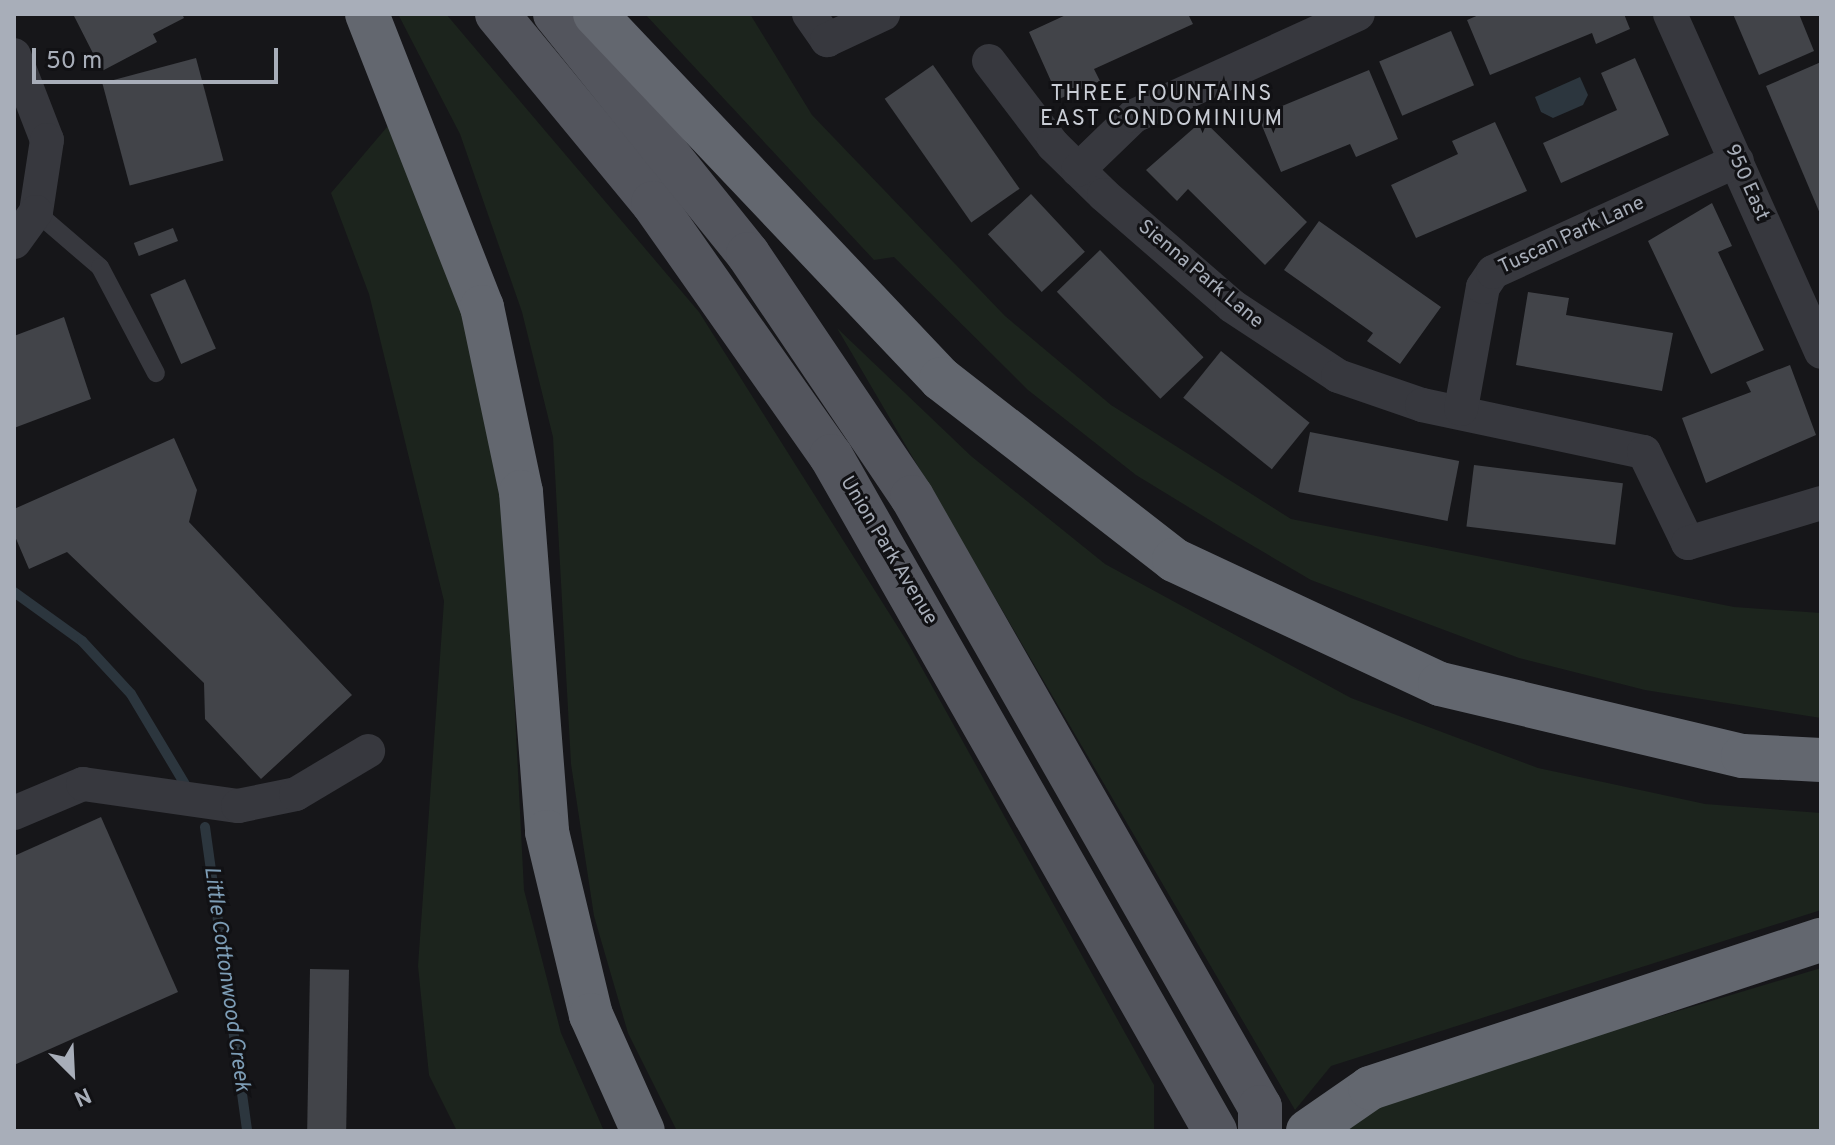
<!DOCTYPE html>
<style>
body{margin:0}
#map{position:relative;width:1835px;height:1145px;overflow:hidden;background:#161619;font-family:Overpass,sans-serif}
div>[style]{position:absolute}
.green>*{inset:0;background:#1c241d}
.water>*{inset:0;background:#2c363e}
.stream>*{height:10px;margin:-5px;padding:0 5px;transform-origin:5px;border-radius:5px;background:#2c363e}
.building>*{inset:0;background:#424449;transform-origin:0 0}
.service>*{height:18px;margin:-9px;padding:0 9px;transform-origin:9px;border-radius:9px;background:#37383e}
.minor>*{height:34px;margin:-17px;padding:0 17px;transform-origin:17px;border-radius:17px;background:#37383e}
.primary>*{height:44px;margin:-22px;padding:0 22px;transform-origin:22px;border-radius:22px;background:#53555d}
.motorway>*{height:44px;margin:-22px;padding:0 22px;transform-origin:22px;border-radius:22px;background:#63676f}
span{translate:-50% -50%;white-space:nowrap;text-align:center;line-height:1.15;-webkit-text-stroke:6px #111114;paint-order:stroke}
.street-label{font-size:20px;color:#a8aeb9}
.neighbourhood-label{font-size:22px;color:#c9cdd5;letter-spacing:2px}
.water-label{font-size:22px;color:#7d9db6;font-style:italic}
.frame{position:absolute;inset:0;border:16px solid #a8aeb9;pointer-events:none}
.north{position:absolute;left:32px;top:1033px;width:80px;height:80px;-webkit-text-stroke:6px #111114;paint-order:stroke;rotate:156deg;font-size:22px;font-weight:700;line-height:32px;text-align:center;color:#a8aeb9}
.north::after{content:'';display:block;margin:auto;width:28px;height:36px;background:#a8aeb9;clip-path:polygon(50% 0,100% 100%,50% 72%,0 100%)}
.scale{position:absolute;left:32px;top:48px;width:246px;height:36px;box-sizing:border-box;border:4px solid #a8aeb9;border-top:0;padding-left:10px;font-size:24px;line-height:28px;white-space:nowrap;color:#a8aeb9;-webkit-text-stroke:6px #111114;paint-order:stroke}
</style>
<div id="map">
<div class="green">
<div style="clip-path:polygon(398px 14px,446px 14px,699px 312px,908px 643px,1154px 1085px,1154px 1131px,677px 1131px,628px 1033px,594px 916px,571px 764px,553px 437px,522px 312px,460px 134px)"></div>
<div style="clip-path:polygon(645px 14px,750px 14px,812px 115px,1005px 316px,1111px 405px,1291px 519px,1734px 607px,1821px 613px,1821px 718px,1645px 690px,1519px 658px,1311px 580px,1226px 530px,1136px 475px,1028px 390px,894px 257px,874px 260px)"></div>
<div style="clip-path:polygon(393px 120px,474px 343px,506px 536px,524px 890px,561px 1033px,604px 1131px,457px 1131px,429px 1075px,418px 966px,444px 601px,369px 294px,331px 193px)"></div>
<div style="clip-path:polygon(837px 328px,971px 456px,1105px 564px,1351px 698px,1538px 768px,1705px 804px,1821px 813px,1821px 910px,1331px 1066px,1295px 1110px)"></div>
<div style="clip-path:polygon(1821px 968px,1821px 1131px,1344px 1131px,1398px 1095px)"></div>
</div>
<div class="water">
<div style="clip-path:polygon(1580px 77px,1588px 95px,1583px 105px,1553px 118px,1541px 112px,1535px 97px)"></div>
</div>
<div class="stream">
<div style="left:14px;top:592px;width:84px;rotate:35.8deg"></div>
<div style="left:82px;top:641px;width:72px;rotate:47.2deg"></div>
<div style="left:131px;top:694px;width:107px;rotate:59.1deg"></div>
<div style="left:205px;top:827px;width:307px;rotate:82.1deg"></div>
</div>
<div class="building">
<div style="clip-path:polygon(73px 14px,182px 14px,184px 18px,153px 34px,157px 42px,102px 71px)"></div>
<div style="clip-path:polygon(1068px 14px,1188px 14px,1193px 24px,1094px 69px,1100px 81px,1059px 99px,1029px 32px)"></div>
<div style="clip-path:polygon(1481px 14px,1624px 14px,1630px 29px,1596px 44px,1592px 33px,1490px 75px,1467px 20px)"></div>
<div style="clip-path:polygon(1733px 14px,1799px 14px,1814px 51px,1759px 75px)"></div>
<div style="left:1451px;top:31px;width:59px;height:78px;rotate:67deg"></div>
<div style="left:196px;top:58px;width:106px;height:97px;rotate:75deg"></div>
<div style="clip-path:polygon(1635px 58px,1669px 135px,1561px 183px,1543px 143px,1617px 110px,1601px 73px)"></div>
<div style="clip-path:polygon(1821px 62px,1821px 216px,1766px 86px)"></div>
<div style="left:933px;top:65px;width:151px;height:59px;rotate:55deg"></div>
<div style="clip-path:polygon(1369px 70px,1398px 139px,1356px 157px,1350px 144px,1281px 172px,1258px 116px)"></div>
<div style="clip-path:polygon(1203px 120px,1307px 222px,1265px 265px,1188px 189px,1177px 201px,1146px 170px)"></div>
<div style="clip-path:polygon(1495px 122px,1527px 191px,1416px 238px,1391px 185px,1458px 154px,1452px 141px)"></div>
<div style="left:1031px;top:194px;width:79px;height:59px;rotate:47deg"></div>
<div style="clip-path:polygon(1712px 203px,1732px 246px,1718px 252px,1764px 350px,1711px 374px,1648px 241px)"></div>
<div style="clip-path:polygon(1319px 221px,1441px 307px,1400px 364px,1367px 341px,1373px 333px,1284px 270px)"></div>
<div style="left:173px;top:228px;width:14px;height:42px;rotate:69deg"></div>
<div style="left:1100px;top:250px;width:149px;height:60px;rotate:46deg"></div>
<div style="left:185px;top:279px;width:76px;height:38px;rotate:66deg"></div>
<div style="clip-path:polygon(1528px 292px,1569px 298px,1566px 315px,1673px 333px,1662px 391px,1516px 365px)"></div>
<div style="clip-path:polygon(64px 317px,91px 399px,14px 428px,14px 336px)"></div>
<div style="left:1221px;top:351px;width:114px;height:60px;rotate:39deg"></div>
<div style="clip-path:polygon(1790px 365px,1816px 435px,1706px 483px,1682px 418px,1751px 392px,1746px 382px)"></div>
<div style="left:1310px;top:432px;width:152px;height:61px;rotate:11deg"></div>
<div style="clip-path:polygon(174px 438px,197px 490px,189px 522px,352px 695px,261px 779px,205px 719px,204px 683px,67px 552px,29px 569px,14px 534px,14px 509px)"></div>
<div style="left:1474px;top:465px;width:150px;height:62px;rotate:7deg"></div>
<div style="clip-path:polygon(101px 817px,178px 992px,14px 1065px,14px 856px)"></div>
<div style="left:310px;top:969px;width:39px;height:162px;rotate:1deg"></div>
</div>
<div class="service">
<div style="left:36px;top:212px;width:84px;rotate:40.7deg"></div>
<div style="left:100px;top:267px;width:120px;rotate:62.2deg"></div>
</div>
<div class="minor">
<div style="left:809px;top:14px;width:32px;rotate:55deg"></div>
<div style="left:827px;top:40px;width:62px;rotate:-24.9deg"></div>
<div style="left:1670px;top:14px;width:370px;rotate:65.9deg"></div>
<div style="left:14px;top:55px;width:91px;rotate:68.8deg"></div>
<div style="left:47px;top:140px;width:73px;rotate:98.7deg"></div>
<div style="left:36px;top:212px;width:37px;rotate:126deg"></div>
<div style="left:989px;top:61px;width:106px;rotate:52.7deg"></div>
<div style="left:1053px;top:145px;width:71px;rotate:44.4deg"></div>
<div style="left:1104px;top:195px;width:169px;rotate:40.9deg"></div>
<div style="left:1232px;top:306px;width:127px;rotate:33.4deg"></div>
<div style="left:1338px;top:376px;width:89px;rotate:19deg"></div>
<div style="left:1422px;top:405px;width:227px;rotate:12deg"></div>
<div style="left:1644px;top:452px;width:101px;rotate:64.2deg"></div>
<div style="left:1688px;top:543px;width:139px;rotate:-16.7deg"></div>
<div style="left:1078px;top:170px;width:78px;rotate:-44deg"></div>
<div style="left:1134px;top:116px;width:246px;rotate:-24.5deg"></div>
<div style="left:1461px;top:409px;width:124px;rotate:-79.8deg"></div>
<div style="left:1483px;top:287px;width:18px;rotate:-56deg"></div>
<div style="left:1493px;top:272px;width:268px;rotate:-24.5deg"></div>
<div style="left:14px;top:813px;width:75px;rotate:-22.8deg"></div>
<div style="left:83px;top:784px;width:157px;rotate:8.1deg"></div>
<div style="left:238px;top:806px;width:59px;rotate:-11.7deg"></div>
<div style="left:296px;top:794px;width:84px;rotate:-30.8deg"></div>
</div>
<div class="primary">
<div style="left:497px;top:14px;width:245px;rotate:50.5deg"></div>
<div style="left:653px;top:203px;width:309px;rotate:54.9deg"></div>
<div style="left:831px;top:456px;width:777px;rotate:60.36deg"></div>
<div style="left:555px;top:14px;width:308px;rotate:51.2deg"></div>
<div style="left:748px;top:254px;width:293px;rotate:56deg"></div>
<div style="left:912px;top:497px;width:702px;rotate:60.3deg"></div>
<div style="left:1260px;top:1107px;width:24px;rotate:90deg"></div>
</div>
<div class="motorway">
<div style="left:367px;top:14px;width:315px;rotate:68.6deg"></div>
<div style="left:482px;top:307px;width:189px;rotate:78.1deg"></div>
<div style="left:521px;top:492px;width:341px;rotate:85.6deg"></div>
<div style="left:547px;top:832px;width:188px;rotate:76.5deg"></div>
<div style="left:591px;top:1015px;width:127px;rotate:65.9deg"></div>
<div style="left:595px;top:14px;width:503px;rotate:46.53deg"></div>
<div style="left:941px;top:379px;width:295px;rotate:37.8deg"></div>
<div style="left:1174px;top:560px;width:293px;rotate:25deg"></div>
<div style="left:1440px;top:684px;width:311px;rotate:13.4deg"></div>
<div style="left:1743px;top:756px;width:78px;rotate:2.9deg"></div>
<div style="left:1308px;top:1131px;width:75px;rotate:-34.7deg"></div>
<div style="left:1370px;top:1088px;width:475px;rotate:-18.2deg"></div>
</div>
<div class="street-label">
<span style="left:1746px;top:183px;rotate:66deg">950 East</span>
<span style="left:1572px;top:236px;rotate:-25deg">Tuscan Park Lane</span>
<span style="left:1200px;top:275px;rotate:40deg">Sienna Park Lane</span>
<span style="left:888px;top:551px;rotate:59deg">Union Park Avenue</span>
</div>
<div class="neighbourhood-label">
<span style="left:1162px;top:107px">THREE FOUNTAINS<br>EAST CONDOMINIUM</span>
</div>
<div class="water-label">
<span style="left:226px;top:979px;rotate:82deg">Little Cottonwood Creek</span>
</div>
<div class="frame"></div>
<div class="north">N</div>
<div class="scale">50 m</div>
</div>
